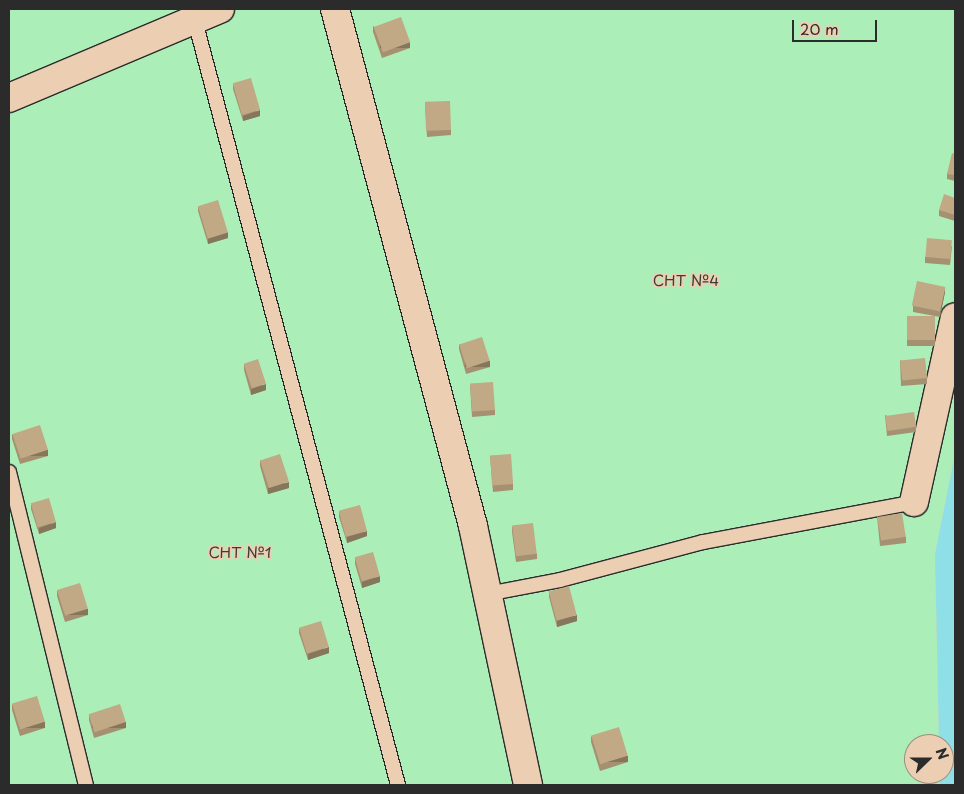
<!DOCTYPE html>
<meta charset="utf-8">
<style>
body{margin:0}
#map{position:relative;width:964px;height:794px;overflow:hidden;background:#ecceaf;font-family:"Playpen Sans",sans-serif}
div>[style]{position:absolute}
.green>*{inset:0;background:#aceeb7}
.water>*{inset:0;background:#8fe0e6}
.roads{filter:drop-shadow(1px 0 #2b2b2b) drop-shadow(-1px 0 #2b2b2b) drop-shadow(0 1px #2b2b2b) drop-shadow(0 -1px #2b2b2b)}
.service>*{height:14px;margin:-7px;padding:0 7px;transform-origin:7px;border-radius:7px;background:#eccfb3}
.minor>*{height:28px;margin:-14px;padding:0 14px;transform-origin:14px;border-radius:14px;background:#eccfb3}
.wall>*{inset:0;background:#a59172;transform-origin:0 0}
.shaded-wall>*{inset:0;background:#86765c;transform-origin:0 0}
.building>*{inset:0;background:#c0a984;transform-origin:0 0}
span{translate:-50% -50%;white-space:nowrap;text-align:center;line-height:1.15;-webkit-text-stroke:4px #eccfb3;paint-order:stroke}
.park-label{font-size:15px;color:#383e39}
.frame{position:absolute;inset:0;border:10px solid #2b2b2b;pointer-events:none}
.north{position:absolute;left:904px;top:734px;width:50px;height:50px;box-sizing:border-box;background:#eccfb3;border:1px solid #9f8d7d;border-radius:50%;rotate:68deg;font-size:14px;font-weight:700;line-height:20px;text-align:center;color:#2b2b2b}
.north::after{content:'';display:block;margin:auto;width:18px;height:22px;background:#2b2b2b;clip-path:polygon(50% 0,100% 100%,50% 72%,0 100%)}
.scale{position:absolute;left:792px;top:20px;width:85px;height:22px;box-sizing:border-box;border:2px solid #2b2b2b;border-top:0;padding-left:6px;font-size:15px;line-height:18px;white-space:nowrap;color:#2b2b2b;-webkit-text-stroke:4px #eccfb3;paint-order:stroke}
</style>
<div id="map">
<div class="green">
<div style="clip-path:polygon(9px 9px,955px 9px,955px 454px,935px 554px,939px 744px,914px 744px,914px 774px,940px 774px,940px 785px,9px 785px)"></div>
</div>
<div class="water">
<div style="clip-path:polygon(955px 454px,955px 785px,940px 785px,940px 774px,944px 774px,944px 744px,939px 744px,935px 554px)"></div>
</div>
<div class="roads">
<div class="service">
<div style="left:195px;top:21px;width:791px;rotate:75.12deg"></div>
<div style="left:9px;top:472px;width:322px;rotate:76.2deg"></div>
<div style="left:487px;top:594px;width:74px;rotate:-10.9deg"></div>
<div style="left:560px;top:580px;width:148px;rotate:-14.9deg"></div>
<div style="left:703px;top:542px;width:215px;rotate:-10.7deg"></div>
</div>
<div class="minor">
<div style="left:335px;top:9px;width:535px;rotate:75.05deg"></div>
<div style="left:473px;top:526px;width:265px;rotate:78deg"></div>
<div style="left:9px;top:98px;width:229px;rotate:-22.9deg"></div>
<div style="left:914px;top:502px;width:189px;rotate:-77.5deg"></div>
</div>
</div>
<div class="wall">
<div style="clip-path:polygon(373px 26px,410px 48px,382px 58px,373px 32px)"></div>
<div style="clip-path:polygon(233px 84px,260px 116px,243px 121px,233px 89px)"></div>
<div style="clip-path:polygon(425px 103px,451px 130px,451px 135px,427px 137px)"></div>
<div style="clip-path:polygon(955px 154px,955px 181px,947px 179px,947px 174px)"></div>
<div style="clip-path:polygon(955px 198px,955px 221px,939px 216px,939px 210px)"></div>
<div style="clip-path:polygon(198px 206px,228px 238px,208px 244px,198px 211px)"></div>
<div style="clip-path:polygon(952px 246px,950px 265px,925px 263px,925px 257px)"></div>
<div style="clip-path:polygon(945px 292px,940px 317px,913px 312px,913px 306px)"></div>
<div style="left:935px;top:316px;width:30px;height:28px;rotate:90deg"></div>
<div style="clip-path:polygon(459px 344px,490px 367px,466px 374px,459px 349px)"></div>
<div style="clip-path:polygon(900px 360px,927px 378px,927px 384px,901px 386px)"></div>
<div style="clip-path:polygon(244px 364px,266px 390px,251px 395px,244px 370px)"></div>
<div style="clip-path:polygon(470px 385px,495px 410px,495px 415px,472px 417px)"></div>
<div style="clip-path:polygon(885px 415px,916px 427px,916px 432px,887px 436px)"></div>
<div style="clip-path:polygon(12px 434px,48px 456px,20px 464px,12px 439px)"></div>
<div style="clip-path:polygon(490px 456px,513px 484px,513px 490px,493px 492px)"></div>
<div style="clip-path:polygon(260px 460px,289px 488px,268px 494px,260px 466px)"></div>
<div style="clip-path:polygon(31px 504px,56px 528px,39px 534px,31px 509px)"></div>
<div style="clip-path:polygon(339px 511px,367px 536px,347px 543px,339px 517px)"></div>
<div style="clip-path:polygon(877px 516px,906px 537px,906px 543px,880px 546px)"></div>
<div style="clip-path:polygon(512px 526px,537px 554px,537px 559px,516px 562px,512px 532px)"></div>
<div style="clip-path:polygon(355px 558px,380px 582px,362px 588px,355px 564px)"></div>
<div style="clip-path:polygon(57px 590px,88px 615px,65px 622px,57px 596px)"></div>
<div style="clip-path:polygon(549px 591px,577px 621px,557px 627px,549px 597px)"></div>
<div style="clip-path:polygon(299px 628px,329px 653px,308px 660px,299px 633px)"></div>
<div style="clip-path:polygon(12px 704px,45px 728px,20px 736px,12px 710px)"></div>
<div style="clip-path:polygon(89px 714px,126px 728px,94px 738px,89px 720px)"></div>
<div style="clip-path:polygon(591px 736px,628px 762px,600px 771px,591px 742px)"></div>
</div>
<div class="shaded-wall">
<div style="left:410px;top:42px;width:6px;height:30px;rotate:90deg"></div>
<div style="clip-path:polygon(260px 110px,260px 116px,243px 121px,243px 116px)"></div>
<div style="clip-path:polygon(228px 232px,228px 238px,208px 244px,208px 238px)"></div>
<div style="clip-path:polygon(945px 287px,945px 292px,940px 317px,940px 311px)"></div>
<div style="left:490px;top:361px;width:6px;height:25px;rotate:90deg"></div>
<div style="clip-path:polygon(266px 384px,266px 390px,251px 395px,251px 389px)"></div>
<div style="left:48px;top:450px;width:6px;height:29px;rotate:90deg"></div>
<div style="clip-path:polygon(289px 482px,289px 488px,268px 494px,268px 488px)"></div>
<div style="clip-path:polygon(56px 522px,56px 528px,39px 534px,39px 528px)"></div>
<div style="clip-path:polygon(367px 531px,367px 536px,347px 543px,347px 537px)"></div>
<div style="clip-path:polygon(380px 576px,380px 582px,362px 588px,362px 582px)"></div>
<div style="left:88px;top:609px;width:6px;height:24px;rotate:90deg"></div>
<div style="clip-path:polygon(577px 615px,577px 621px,557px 627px,557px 621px)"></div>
<div style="clip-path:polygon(329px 647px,329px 653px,308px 660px,308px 654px)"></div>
<div style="left:45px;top:722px;width:6px;height:26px;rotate:90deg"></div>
<div style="left:126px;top:722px;width:6px;height:34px;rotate:90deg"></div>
<div style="left:628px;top:756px;width:6px;height:29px;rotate:90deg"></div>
</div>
<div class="building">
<div style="left:401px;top:17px;width:27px;height:29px;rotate:70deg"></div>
<div style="left:251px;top:78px;width:33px;height:19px;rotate:74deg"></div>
<div style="left:450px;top:101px;width:29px;height:25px;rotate:88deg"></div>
<div style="clip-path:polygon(952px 153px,955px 154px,955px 175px,947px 174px)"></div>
<div style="clip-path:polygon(944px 194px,955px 198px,955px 215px,939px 210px)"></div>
<div style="left:218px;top:200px;width:34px;height:21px;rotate:73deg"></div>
<div style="left:927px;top:238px;width:25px;height:19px;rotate:5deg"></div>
<div style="left:917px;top:281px;width:29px;height:25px;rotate:12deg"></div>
<div style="left:935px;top:316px;width:24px;height:28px;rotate:90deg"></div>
<div style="left:482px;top:337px;width:25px;height:24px;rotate:72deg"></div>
<div style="left:925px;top:358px;width:20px;height:25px;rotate:84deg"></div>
<div style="left:258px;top:359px;width:26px;height:15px;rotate:72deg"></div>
<div style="left:493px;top:382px;width:28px;height:23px;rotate:86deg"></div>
<div style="left:914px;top:412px;width:15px;height:29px;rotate:82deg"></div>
<div style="left:40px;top:425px;width:26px;height:29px;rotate:72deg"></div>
<div style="left:280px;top:454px;width:29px;height:21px;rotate:72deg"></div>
<div style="left:511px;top:454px;width:30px;height:21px;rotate:86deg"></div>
<div style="left:49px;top:498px;width:25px;height:19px;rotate:74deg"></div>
<div style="left:360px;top:505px;width:27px;height:22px;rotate:75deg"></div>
<div style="left:902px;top:513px;width:24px;height:25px;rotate:81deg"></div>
<div style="left:533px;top:523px;width:31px;height:21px;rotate:83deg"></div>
<div style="left:373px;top:552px;width:25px;height:19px;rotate:74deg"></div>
<div style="left:80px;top:583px;width:27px;height:24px;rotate:73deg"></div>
<div style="left:569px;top:586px;width:30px;height:21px;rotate:75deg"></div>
<div style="left:321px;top:621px;width:27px;height:23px;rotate:73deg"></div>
<div style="left:37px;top:696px;width:27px;height:26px;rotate:73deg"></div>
<div style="left:120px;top:704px;width:19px;height:33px;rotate:72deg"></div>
<div style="left:619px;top:727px;width:30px;height:29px;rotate:73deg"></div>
</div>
<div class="park-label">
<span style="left:686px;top:280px">СНТ №4</span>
<span style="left:240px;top:552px">СНТ №1</span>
</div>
<div class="frame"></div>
<div class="north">N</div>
<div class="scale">20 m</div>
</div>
